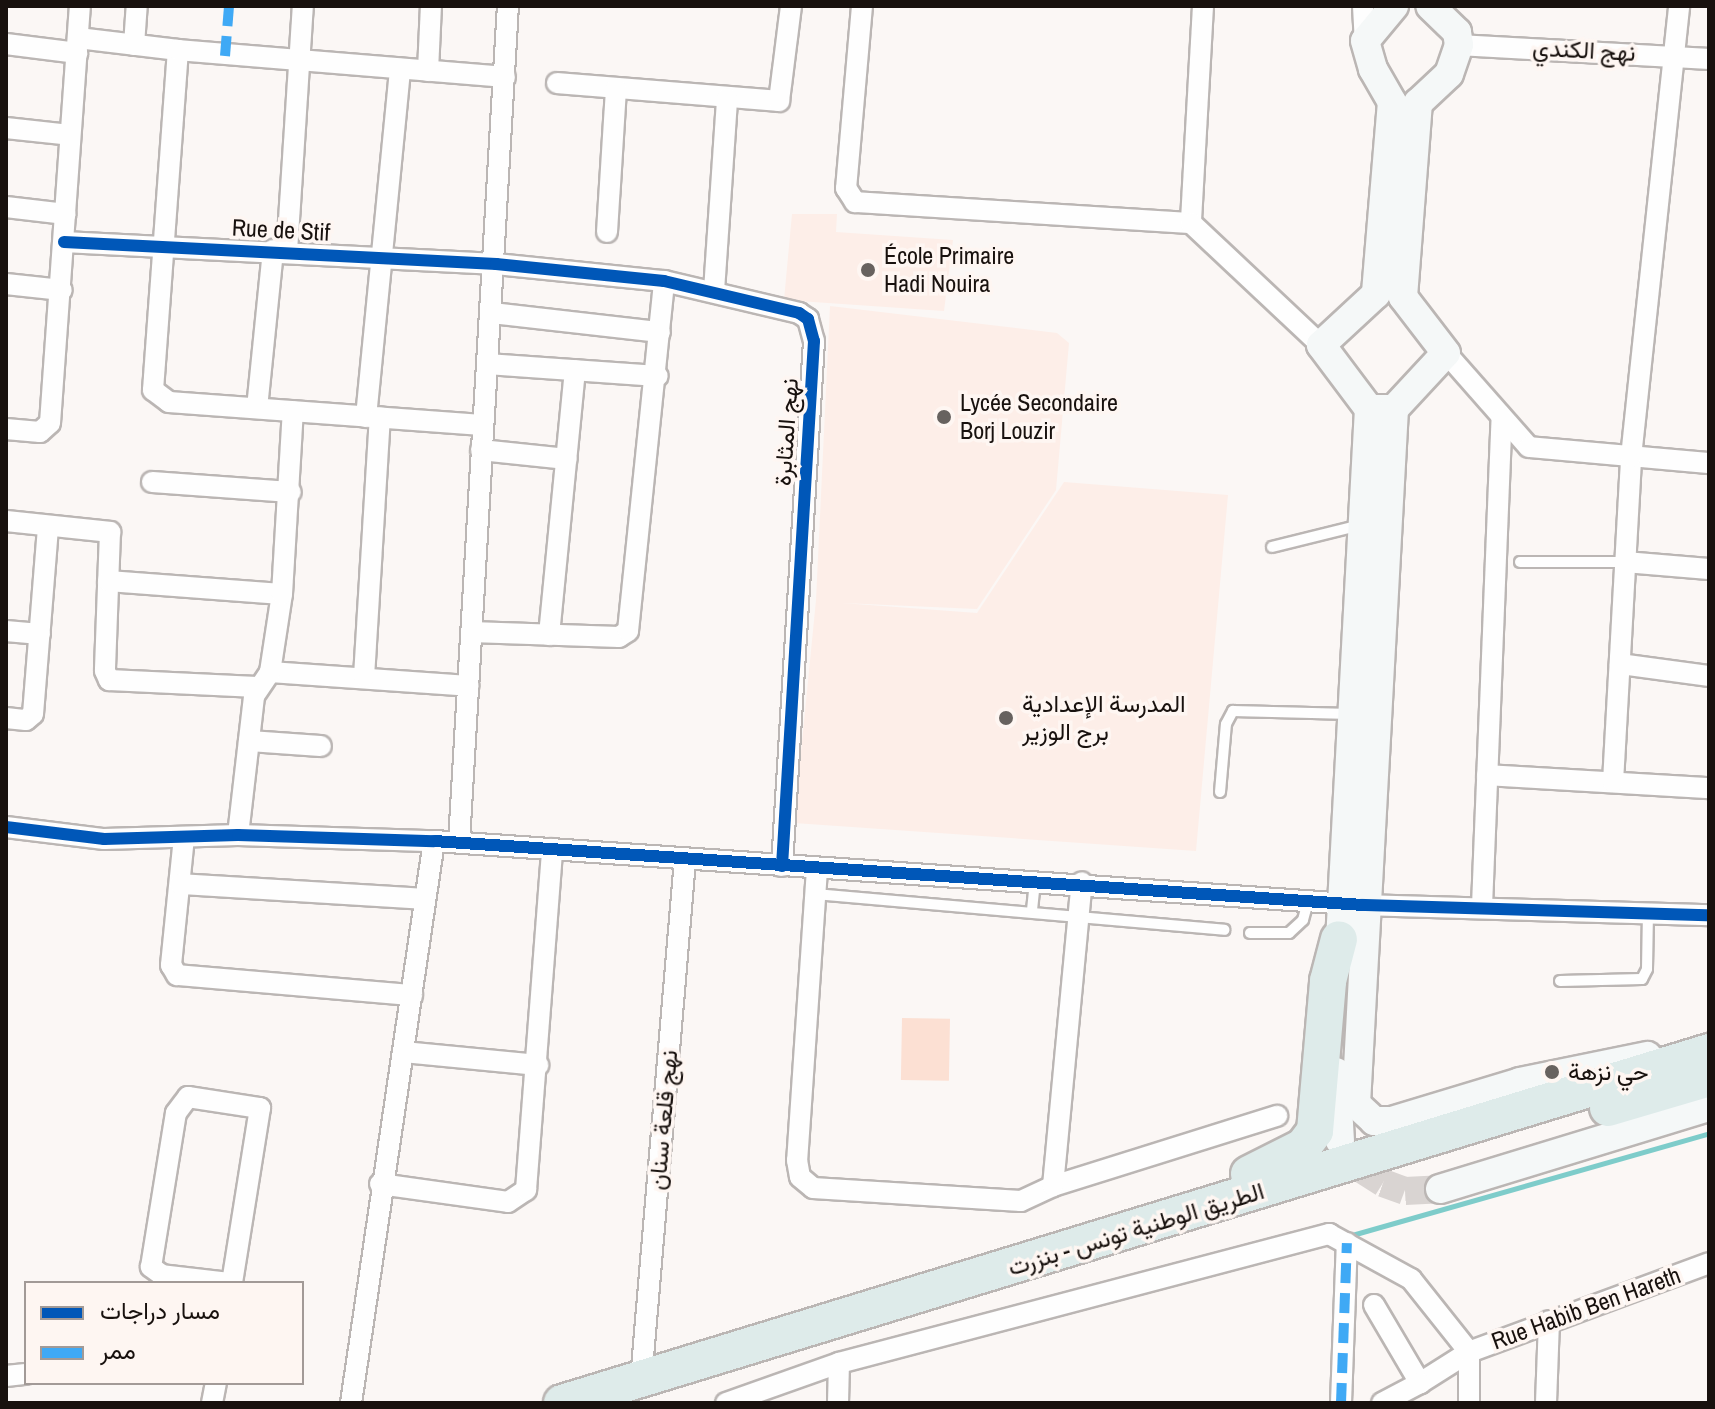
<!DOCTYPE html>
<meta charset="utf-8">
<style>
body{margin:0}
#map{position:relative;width:1715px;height:1409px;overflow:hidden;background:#fbf7f5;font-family:"Archivo Narrow",Vazirmatn,sans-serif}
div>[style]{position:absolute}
.built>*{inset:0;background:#fdeee8}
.green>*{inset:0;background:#fce0d3;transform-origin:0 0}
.stream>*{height:5px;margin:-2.5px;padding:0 2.5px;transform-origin:2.5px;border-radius:2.5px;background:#7eccca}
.secondary-tunnel>*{height:28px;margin-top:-14px;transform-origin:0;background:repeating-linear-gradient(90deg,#d9d4d2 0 28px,transparent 0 42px)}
.roads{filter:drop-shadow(2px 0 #bbb6b4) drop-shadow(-2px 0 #bbb6b4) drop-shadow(0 2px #bbb6b4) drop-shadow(0 -2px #bbb6b4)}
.lane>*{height:10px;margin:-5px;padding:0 5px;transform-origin:5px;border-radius:5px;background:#fefefe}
.street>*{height:20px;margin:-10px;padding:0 10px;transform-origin:10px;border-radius:10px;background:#fefefe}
.secondary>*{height:28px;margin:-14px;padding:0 14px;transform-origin:14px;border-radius:14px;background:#f5f8f8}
.highway>*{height:36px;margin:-18px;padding:0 18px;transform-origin:18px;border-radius:18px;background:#deebea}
.quiet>*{height:10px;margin-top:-5px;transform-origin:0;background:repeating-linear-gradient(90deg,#3fa9f5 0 20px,transparent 0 30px)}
.cycleway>*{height:12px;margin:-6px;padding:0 6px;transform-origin:6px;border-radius:6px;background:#0057b8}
.dots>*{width:22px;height:22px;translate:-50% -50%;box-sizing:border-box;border:4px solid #fef6f2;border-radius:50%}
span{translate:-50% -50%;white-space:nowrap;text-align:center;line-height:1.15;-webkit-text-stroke:7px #fef6f2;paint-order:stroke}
.street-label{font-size:24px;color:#18110e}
.poi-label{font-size:24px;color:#18110e}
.left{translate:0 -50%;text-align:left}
.frame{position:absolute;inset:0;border:8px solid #18110e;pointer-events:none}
.legend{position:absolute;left:24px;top:1281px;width:280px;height:104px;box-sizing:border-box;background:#fef6f2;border:2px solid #a29a97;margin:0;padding:10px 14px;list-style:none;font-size:24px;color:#18110e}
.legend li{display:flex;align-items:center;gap:16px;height:40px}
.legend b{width:40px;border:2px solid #a29a97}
</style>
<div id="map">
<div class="built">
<div style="clip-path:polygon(792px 214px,837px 214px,836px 232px,953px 240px,944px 311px,784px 300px)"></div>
<div style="clip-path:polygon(830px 306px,1057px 333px,1069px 343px,1056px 490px,977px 609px,842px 603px,977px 613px,1064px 482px,1228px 495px,1196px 851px,794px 823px,816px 600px)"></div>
</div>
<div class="green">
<div style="left:902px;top:1018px;width:48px;height:62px;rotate:1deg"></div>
</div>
<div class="stream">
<div style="left:1352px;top:1235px;width:371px;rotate:-15.9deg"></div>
</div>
<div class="secondary-tunnel">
<div style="left:1346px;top:1148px;width:26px;rotate:54deg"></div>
<div style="left:1361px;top:1169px;width:26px;rotate:32deg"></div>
<div style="left:1383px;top:1183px;width:23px;rotate:20deg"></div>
<div style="left:1405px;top:1191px;width:35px;rotate:-3deg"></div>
</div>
<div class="roads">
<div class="lane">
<div style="left:1272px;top:547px;width:91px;rotate:-14deg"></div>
<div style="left:1520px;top:562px;width:105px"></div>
<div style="left:1220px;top:792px;width:68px;rotate:-85deg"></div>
<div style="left:1226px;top:724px;width:15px;rotate:-62deg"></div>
<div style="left:1233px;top:711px;width:118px;rotate:1.5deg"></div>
<div style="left:815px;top:894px;width:411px;rotate:5deg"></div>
<div style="left:1032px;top:910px;width:30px;rotate:-84deg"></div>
<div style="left:1250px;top:933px;width:39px"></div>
<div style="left:1289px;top:933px;width:19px;rotate:-43deg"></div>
<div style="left:1303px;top:920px;width:20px;rotate:-75deg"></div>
<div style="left:1560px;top:981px;width:82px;rotate:-1.4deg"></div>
<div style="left:1642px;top:979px;width:11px;rotate:-63deg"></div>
<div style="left:1647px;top:969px;width:56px;rotate:-89deg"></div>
</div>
<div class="street">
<div style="left:862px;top:6px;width:183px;rotate:95deg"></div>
<div style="left:846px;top:188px;width:17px;rotate:57deg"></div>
<div style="left:855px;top:202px;width:337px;rotate:3.6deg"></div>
<div style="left:1203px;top:6px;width:217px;rotate:93.2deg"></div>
<div style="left:1191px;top:223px;width:178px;rotate:43.2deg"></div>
<div style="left:1363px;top:6px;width:35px;rotate:87deg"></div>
<div style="left:78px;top:38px;width:101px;rotate:6.8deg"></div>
<div style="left:6px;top:44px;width:72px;rotate:7.2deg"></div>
<div style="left:134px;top:45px;width:39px;rotate:-86deg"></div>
<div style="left:1459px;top:45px;width:250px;rotate:3.2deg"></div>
<div style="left:428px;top:71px;width:65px;rotate:-87.4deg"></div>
<div style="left:557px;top:83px;width:223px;rotate:4.6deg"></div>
<div style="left:779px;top:101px;width:96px;rotate:-82.8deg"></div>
<div style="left:6px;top:128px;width:64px;rotate:6.2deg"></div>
<div style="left:6px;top:207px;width:60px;rotate:6.7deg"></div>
<div style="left:607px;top:232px;width:144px;rotate:-86.4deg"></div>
<div style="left:64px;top:242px;width:433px;rotate:2.9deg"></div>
<div style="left:496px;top:264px;width:169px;rotate:5.8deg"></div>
<div style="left:664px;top:281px;width:139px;rotate:13.3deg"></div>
<div style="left:799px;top:313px;width:11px;rotate:34deg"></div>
<div style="left:808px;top:319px;width:23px;rotate:75deg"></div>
<div style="left:814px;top:341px;width:526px;rotate:93.49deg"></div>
<div style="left:287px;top:251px;width:246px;rotate:-86.3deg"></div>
<div style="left:6px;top:284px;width:56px;rotate:6.1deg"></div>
<div style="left:714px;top:291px;width:193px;rotate:-86.1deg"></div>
<div style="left:492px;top:313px;width:169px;rotate:6.5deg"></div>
<div style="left:1446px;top:353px;width:125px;rotate:48.6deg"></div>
<div style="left:1529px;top:447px;width:181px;rotate:5.1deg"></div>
<div style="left:487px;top:364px;width:171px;rotate:4deg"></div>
<div style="left:257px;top:408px;width:159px;rotate:-84.2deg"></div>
<div style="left:366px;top:417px;width:350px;rotate:-84.4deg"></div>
<div style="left:482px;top:425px;width:314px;rotate:-175.8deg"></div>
<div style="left:169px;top:402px;width:20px;rotate:-143deg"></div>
<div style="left:153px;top:390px;width:341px;rotate:-85.8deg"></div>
<div style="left:178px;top:50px;width:328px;rotate:4.7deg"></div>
<div style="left:6px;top:429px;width:34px;rotate:5deg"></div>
<div style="left:40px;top:432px;width:13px;rotate:-42deg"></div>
<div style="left:50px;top:423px;width:418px;rotate:-85.9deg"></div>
<div style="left:481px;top:450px;width:86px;rotate:6deg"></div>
<div style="left:152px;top:482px;width:139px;rotate:4.1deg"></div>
<div style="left:6px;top:521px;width:105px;rotate:6deg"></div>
<div style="left:110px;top:532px;width:139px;rotate:92.1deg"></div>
<div style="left:105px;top:671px;width:10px;rotate:66deg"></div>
<div style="left:109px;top:680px;width:148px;rotate:2.7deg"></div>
<div style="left:1625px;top:562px;width:84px;rotate:4.8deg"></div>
<div style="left:108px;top:581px;width:174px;rotate:4.3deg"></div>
<div style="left:6px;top:631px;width:34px;rotate:5deg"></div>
<div style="left:471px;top:632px;width:148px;rotate:1.9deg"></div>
<div style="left:619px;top:637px;width:11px;rotate:-34deg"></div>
<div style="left:628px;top:631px;width:352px;rotate:-84.1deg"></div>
<div style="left:549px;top:635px;width:266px;rotate:-84.4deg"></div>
<div style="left:1620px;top:664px;width:90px;rotate:7.7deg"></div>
<div style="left:270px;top:672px;width:199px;rotate:4deg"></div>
<div style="left:364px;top:677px;width:260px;rotate:-86.5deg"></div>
<div style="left:6px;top:718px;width:20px;rotate:6deg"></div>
<div style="left:26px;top:720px;width:9px;rotate:-41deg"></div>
<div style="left:33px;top:714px;width:188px;rotate:-85.4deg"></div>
<div style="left:249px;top:741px;width:72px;rotate:4deg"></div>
<div style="left:1487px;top:775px;width:222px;rotate:3.4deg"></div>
<div style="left:1613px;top:782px;width:325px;rotate:-86.8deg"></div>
<div style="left:1631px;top:457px;width:454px;rotate:-83.9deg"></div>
<div style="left:6px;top:827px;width:99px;rotate:7deg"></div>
<div style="left:104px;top:839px;width:134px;rotate:-1.7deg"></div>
<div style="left:238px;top:835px;width:196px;rotate:1.8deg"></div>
<div style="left:434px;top:841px;width:931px;rotate:3.94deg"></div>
<div style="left:1363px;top:905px;width:346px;rotate:1.7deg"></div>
<div style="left:238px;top:835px;width:140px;rotate:-83.4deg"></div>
<div style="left:254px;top:696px;width:29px;rotate:-56deg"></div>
<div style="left:270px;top:672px;width:79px;rotate:-81.3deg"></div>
<div style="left:282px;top:594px;width:183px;rotate:-86.6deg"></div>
<div style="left:184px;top:837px;width:129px;rotate:95.8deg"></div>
<div style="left:171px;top:965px;width:12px;rotate:59deg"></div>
<div style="left:177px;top:975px;width:236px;rotate:4.9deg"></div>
<div style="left:459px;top:842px;width:837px;rotate:-86.65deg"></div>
<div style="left:817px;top:869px;width:292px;rotate:93.9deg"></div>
<div style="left:797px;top:1160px;width:17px;rotate:80deg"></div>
<div style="left:800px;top:1177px;width:17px;rotate:40deg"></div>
<div style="left:813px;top:1188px;width:208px;rotate:3.6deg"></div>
<div style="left:1021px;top:1201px;width:35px;rotate:-25deg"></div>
<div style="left:1053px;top:1186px;width:235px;rotate:-17.4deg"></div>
<div style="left:180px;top:884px;width:245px;rotate:3.5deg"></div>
<div style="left:1482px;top:906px;width:488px;rotate:-87.7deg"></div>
<div style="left:403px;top:1052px;width:136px;rotate:5.5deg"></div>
<div style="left:380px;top:1184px;width:129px;rotate:8deg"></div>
<div style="left:508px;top:1202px;width:22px;rotate:-34deg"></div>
<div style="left:526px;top:1190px;width:342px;rotate:-85.6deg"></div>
<div style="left:1053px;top:1186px;width:305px;rotate:-84.6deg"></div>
<div style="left:229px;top:1283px;width:67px;rotate:-173.2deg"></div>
<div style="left:162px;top:1275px;width:14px;rotate:-144deg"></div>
<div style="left:151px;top:1267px;width:156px;rotate:-80.8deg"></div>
<div style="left:176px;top:1113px;width:20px;rotate:-53deg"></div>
<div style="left:188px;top:1097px;width:73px;rotate:8.7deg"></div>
<div style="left:260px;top:1108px;width:177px;rotate:99.1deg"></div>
<div style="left:1374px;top:1305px;width:91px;rotate:59.5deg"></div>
<div style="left:1420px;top:1383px;width:58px;rotate:-32.3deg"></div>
<div style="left:1469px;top:1352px;width:51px;rotate:90deg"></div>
<div style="left:6px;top:1376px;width:20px;rotate:-6deg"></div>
<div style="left:641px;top:1380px;width:522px;rotate:-85.16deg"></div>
<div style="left:212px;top:1403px;width:20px;rotate:-79deg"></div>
<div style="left:351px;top:1403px;width:568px;rotate:-81.6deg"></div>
<div style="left:726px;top:1403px;width:120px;rotate:-19.5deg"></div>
<div style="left:839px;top:1363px;width:507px;rotate:-14.75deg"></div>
<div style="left:1329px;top:1234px;width:94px;rotate:28.8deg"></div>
<div style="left:1411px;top:1279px;width:93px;rotate:51.5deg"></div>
<div style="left:1469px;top:1352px;width:256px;rotate:-20.3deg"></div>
<div style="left:838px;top:1403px;width:40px;rotate:-88.6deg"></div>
<div style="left:1341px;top:1403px;width:160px;rotate:-87.9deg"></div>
<div style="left:1382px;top:1403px;width:43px;rotate:-27.8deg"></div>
<div style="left:1546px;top:1403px;width:82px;rotate:-87.9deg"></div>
</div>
<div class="secondary">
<div style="left:1394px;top:6px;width:45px;rotate:129.6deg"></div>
<div style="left:1365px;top:41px;width:29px;rotate:74deg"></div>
<div style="left:1373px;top:69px;width:38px;rotate:60deg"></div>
<div style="left:1392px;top:102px;width:193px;rotate:94.8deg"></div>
<div style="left:1376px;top:294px;width:75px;rotate:137.2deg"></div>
<div style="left:1321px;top:345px;width:80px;rotate:53.1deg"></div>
<div style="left:1369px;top:409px;width:25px"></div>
<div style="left:1394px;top:409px;width:76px;rotate:-47.1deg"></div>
<div style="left:1446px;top:353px;width:71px;rotate:-127.5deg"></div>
<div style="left:1403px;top:297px;width:195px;rotate:-85.6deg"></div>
<div style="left:1418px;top:103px;width:42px;rotate:-43.1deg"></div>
<div style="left:1449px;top:74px;width:31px;rotate:-71deg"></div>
<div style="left:1459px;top:45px;width:13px;rotate:-99deg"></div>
<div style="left:1457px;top:32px;width:37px;rotate:-136deg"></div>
<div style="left:1394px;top:409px;width:696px;rotate:93.13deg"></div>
<div style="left:1356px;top:1104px;width:25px;rotate:43deg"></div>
<div style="left:1374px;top:1121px;width:18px"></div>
<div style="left:1392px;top:1121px;width:134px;rotate:-16.9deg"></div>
<div style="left:1520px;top:1082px;width:130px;rotate:-11.6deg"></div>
<div style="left:1339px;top:959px;width:551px;rotate:-86.88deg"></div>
<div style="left:1336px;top:1072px;width:69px;rotate:86.7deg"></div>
<div style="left:1440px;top:1189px;width:281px;rotate:-17deg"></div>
</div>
<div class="highway">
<div style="left:1608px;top:1108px;width:105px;rotate:-16.5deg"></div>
<div style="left:1249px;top:1174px;width:60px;rotate:-26.6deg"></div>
<div style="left:1303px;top:1147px;width:20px;rotate:-53deg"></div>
<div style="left:1315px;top:1131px;width:151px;rotate:-85deg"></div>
<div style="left:1328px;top:981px;width:43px;rotate:-75.3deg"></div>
<div style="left:562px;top:1403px;width:1200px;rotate:-17.01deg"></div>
</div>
</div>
<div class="quiet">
<div style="left:225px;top:56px;width:50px;rotate:-85.4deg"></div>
<div style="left:1341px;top:1403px;width:160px;rotate:-87.9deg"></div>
</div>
<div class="cycleway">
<div style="left:64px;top:242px;width:433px;rotate:2.9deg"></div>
<div style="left:496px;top:264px;width:169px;rotate:5.8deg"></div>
<div style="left:664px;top:281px;width:139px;rotate:13.3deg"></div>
<div style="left:799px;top:313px;width:11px;rotate:34deg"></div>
<div style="left:808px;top:319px;width:23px;rotate:75deg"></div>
<div style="left:814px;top:341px;width:526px;rotate:93.49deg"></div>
<div style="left:6px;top:827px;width:99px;rotate:7deg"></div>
<div style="left:104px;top:839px;width:134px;rotate:-1.7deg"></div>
<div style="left:238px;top:835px;width:196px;rotate:1.8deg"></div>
<div style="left:434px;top:841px;width:931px;rotate:3.94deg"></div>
<div style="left:1363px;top:905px;width:346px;rotate:1.7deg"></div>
</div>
<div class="dots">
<div style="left:868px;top:270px;background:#67625f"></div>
<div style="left:944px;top:417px;background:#67625f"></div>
<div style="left:1006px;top:718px;background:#67625f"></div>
<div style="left:1552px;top:1072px;background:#67625f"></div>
</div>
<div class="street-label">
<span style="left:1584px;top:50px;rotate:3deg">نهج الكندي</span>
<span style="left:281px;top:230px;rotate:3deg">Rue de Stif</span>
<span style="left:786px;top:432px;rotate:-86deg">نهج المثابرة</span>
<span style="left:663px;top:1120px;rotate:-85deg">نهج قلعة سنان</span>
<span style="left:1136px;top:1229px;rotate:-17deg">الطريق الوطنية تونس - بنزرت</span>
<span style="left:1586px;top:1308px;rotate:-20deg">Rue Habib Ben Hareth</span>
</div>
<div class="poi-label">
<span class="left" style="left:884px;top:270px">École Primaire<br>Hadi Nouira</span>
<span class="left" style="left:960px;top:417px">Lycée Secondaire<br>Borj Louzir</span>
<span class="left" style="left:1022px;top:718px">المدرسة الإعدادية<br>برج الوزير</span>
<span class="left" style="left:1568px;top:1072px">حي نزهة</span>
</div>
<div class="frame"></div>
<ul class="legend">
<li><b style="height:10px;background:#0057b8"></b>مسار دراجات</li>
<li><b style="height:10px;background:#3fa9f5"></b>ممر</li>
</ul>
</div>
